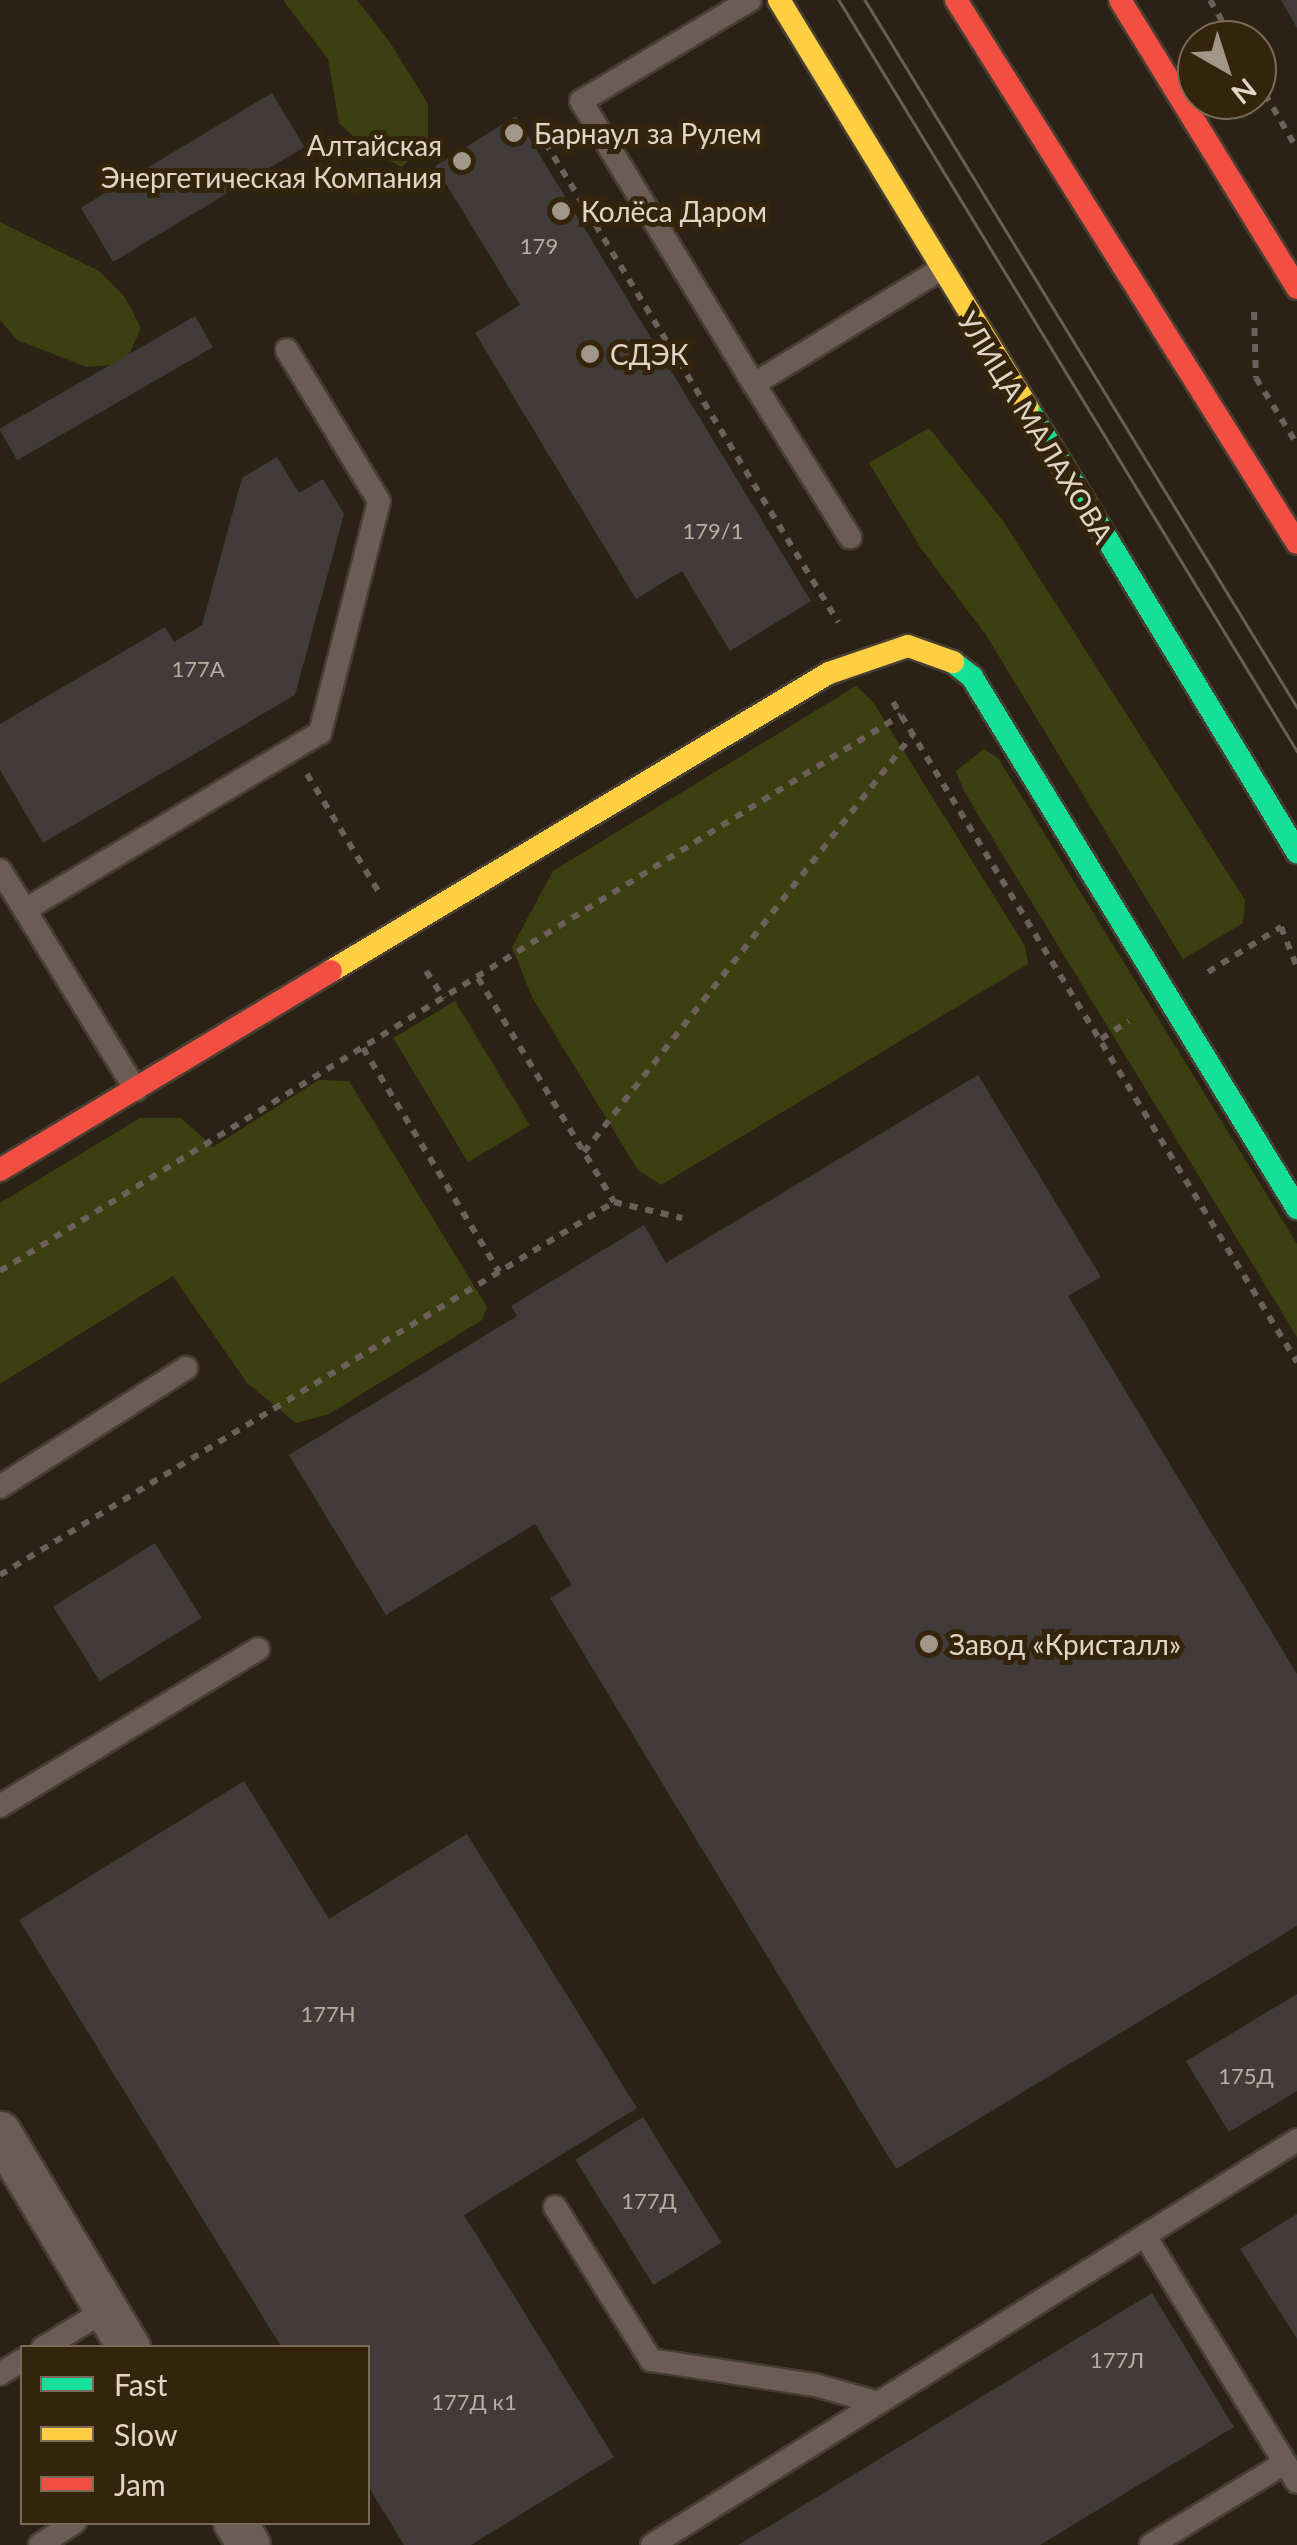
<!DOCTYPE html>
<meta charset="utf-8">
<style>
body{margin:0}
#map{position:relative;width:1297px;height:2545px;overflow:hidden;background:#2b2215;font-family:Lato,sans-serif}
div>[style]{position:absolute}
.green>*{inset:0;background:#3c4011;transform-origin:0 0}
.building>*{inset:0;background:#413b3a;transform-origin:0 0}
.path>*{height:6px;margin-top:-3px;transform-origin:0;background:repeating-linear-gradient(90deg,#6c605a 0 8px,transparent 0 16px)}
.roads{filter:drop-shadow(2px 0 #463e33) drop-shadow(-2px 0 #463e33) drop-shadow(0 2px #463e33) drop-shadow(0 -2px #463e33)}
.lane>*{height:22px;margin:-11px;padding:0 11px;transform-origin:11px;border-radius:11px;background:#6c5c56}
.street>*{height:42px;margin:-21px;padding:0 21px;transform-origin:21px;border-radius:21px;background:#6c5c56}
.fast>*{height:22px;margin:-11px;padding:0 11px;transform-origin:11px;border-radius:11px;background:#16e098}
.slow>*{height:22px;margin:-11px;padding:0 11px;transform-origin:11px;border-radius:11px;background:#ffcf43}
.jam>*{height:22px;margin:-11px;padding:0 11px;transform-origin:11px;border-radius:11px;background:#f24e42}
.tram>*{height:2.5px;margin:-1.25px;padding:0 1.25px;transform-origin:1.25px;border-radius:1.25px;background:#6b5e57}
.dots>*{width:28px;height:28px;translate:-50% -50%;box-sizing:border-box;border:5px solid #34240c;border-radius:50%}
span{translate:-50% -50%;white-space:nowrap;text-align:center;line-height:1.15;-webkit-text-stroke:10px #34240c;paint-order:stroke}
.number-label{font-size:22px;color:#b8afa4}
.number-label span{-webkit-text-stroke-width:0}
.poi-label{font-size:28px;color:#e0d6c8}
.left{translate:0 -50%;text-align:left}
.right{translate:-100% -50%;text-align:right}
.street-label{font-size:28px;color:#e0d6c8}
.legend{position:absolute;left:20px;top:2345px;width:350px;height:180px;box-sizing:border-box;background:#34240c;border:2px solid #796b57;margin:0;padding:12px 18px;list-style:none;font-size:30px;color:#e0d6c8}
.legend li{display:flex;align-items:center;gap:20px;height:50px}
.legend b{width:50px;border:2px solid #796b57}
.north{position:absolute;left:1177px;top:20px;width:100px;height:100px;box-sizing:border-box;background:#34240c;border:2px solid #796b57;border-radius:50%;rotate:141deg;font-size:28px;font-weight:700;line-height:40px;text-align:center;color:#e0d6c8}
.north::after{content:'';display:block;margin:auto;width:35px;height:45px;background:#a19789;clip-path:polygon(50% 0,100% 100%,50% 72%,0 100%)}
</style>
<div id="map">
<div class="green">
<div style="clip-path:polygon(283px 0,357px 0,389px 41px,428px 104px,428px 141px,402px 167px,367px 149px,339px 123px,328px 59px)"></div>
<div style="clip-path:polygon(0 222px,99px 271px,124px 296px,141px 328px,125px 364px,87px 367px,17px 340px,0 320px)"></div>
<div style="clip-path:polygon(929px 428px,1003px 521px,1245px 900px,1243px 923px,1183px 959px,986px 635px,920px 547px,869px 463px)"></div>
<div style="clip-path:polygon(856px 686px,873px 702px,1025px 946px,1028px 964px,661px 1185px,638px 1170px,532px 997px,512px 947px,553px 871px)"></div>
<div style="clip-path:polygon(984px 749px,998px 758px,1297px 1244px,1297px 1337px,965px 793px,956px 771px)"></div>
<div style="left:455px;top:1001px;width:145px;height:72px;rotate:59deg"></div>
<div style="clip-path:polygon(319px 1080px,349px 1081px,487px 1307px,482px 1320px,329px 1414px,296px 1423px,247px 1383px,173px 1276px,0 1384px,0 1203px,140px 1118px,181px 1118px,213px 1147px)"></div>
</div>
<div class="building">
<div style="clip-path:polygon(1281px 0,1297px 0,1297px 28px)"></div>
<div style="left:272px;top:93px;width:63px;height:223px;rotate:59deg"></div>
<div style="clip-path:polygon(516px 116px,811px 601px,730px 651px,682px 571px,636px 599px,475px 333px,520px 305px,435px 166px)"></div>
<div style="left:195px;top:316px;width:36px;height:226px;rotate:60deg"></div>
<div style="clip-path:polygon(277px 457px,299px 493px,323px 479px,344px 514px,295px 695px,43px 843px,0 770px,0 724px,165px 627px,174px 642px,202px 625px,242px 478px)"></div>
<div style="clip-path:polygon(978px 1075px,1101px 1277px,1068px 1296px,1297px 1674px,1297px 1926px,896px 2169px,550px 1598px,572px 1585px,535px 1524px,386px 1615px,289px 1455px,517px 1316px,511px 1306px,644px 1225px,666px 1263px)"></div>
<div style="left:155px;top:1543px;width:88px;height:120px;rotate:58deg"></div>
<div style="clip-path:polygon(244px 1781px,329px 1919px,467px 1834px,637px 2108px,464px 2215px,614px 2457px,471px 2545px,404px 2545px,368px 2486px,368px 2348px,282px 2348px,19px 1920px)"></div>
<div style="clip-path:polygon(1297px 1994px,1297px 2091px,1229px 2132px,1186px 2061px)"></div>
<div style="left:643px;top:2117px;width:148px;height:80px;rotate:58deg"></div>
<div style="clip-path:polygon(1297px 2214px,1297px 2339px,1240px 2249px)"></div>
<div style="clip-path:polygon(1152px 2293px,1234px 2427px,1040px 2545px,738px 2545px)"></div>
</div>
<div class="path">
<div style="left:1210px;top:0;width:46px;rotate:60.1deg"></div>
<div style="left:1257px;top:80px;width:80px;rotate:59.9deg"></div>
<div style="left:537px;top:129px;width:578px;rotate:58.59deg"></div>
<div style="left:1254px;top:312px;width:66px;rotate:88.3deg"></div>
<div style="left:1256px;top:378px;width:78px;rotate:58.2deg"></div>
<div style="left:893px;top:702px;width:774px;rotate:58.53deg"></div>
<div style="left:307px;top:774px;width:137px;rotate:58.7deg"></div>
<div style="left:426px;top:971px;width:33px;rotate:57deg"></div>
<div style="left:1208px;top:972px;width:86px;rotate:-31.7deg"></div>
<div style="left:1281px;top:927px;width:43px;rotate:68.2deg"></div>
<div style="left:478px;top:978px;width:262px;rotate:58.7deg"></div>
<div style="left:1101px;top:1039px;width:33px;rotate:-33deg"></div>
<div style="left:363px;top:1048px;width:262px;rotate:58.7deg"></div>
<div style="left:584px;top:1152px;width:532px;rotate:-51.79deg"></div>
<div style="left:0;top:1271px;width:1059px;rotate:-31.68deg"></div>
<div style="left:0;top:1575px;width:718px;rotate:-31.28deg"></div>
<div style="left:614px;top:1202px;width:70px;rotate:13.2deg"></div>
</div>
<div class="roads">
<div class="lane">
<div style="left:750px;top:0;width:197px;rotate:149.1deg"></div>
<div style="left:581px;top:101px;width:332px;rotate:58.6deg"></div>
<div style="left:754px;top:384px;width:217px;rotate:-31.6deg"></div>
<div style="left:754px;top:384px;width:181px;rotate:57.9deg"></div>
<div style="left:0;top:870px;width:47px;rotate:58deg"></div>
<div style="left:136px;top:1090px;width:211px;rotate:-121.7deg"></div>
<div style="left:25px;top:910px;width:344px;rotate:-31deg"></div>
<div style="left:320px;top:733px;width:239px;rotate:-75.7deg"></div>
<div style="left:379px;top:501px;width:177px;rotate:-121.4deg"></div>
<div style="left:0;top:1487px;width:221px;rotate:-32.6deg"></div>
<div style="left:0;top:1806px;width:302px;rotate:-31.3deg"></div>
<div style="left:555px;top:2207px;width:181px;rotate:57.9deg"></div>
<div style="left:651px;top:2360px;width:166px;rotate:8.7deg"></div>
<div style="left:815px;top:2385px;width:66px;rotate:15.7deg"></div>
<div style="left:1145px;top:2236px;width:289px;rotate:58.3deg"></div>
<div style="left:43px;top:2348px;width:74px;rotate:-31.1deg"></div>
<div style="left:0;top:2374px;width:26px;rotate:-32deg"></div>
<div style="left:40px;top:2545px;width:42px;rotate:-33.3deg"></div>
<div style="left:652px;top:2545px;width:762px;rotate:-32.12deg"></div>
<div style="left:1151px;top:2545px;width:157px;rotate:-31.5deg"></div>
</div>
<div class="street">
<div style="left:0;top:2133px;width:251px;rotate:59deg"></div>
<div style="left:235px;top:2522px;width:27px;rotate:59deg"></div>
</div>
<div class="fast">
<div style="left:1027px;top:407px;width:521px;rotate:58.75deg"></div>
<div style="left:953px;top:662px;width:24px;rotate:38deg"></div>
<div style="left:972px;top:677px;width:623px;rotate:58.53deg"></div>
</div>
<div class="slow">
<div style="left:779px;top:0;width:477px;rotate:58.6deg"></div>
<div style="left:331px;top:971px;width:580px;rotate:-30.9deg"></div>
<div style="left:829px;top:673px;width:83px;rotate:-18.9deg"></div>
<div style="left:908px;top:646px;width:48px;rotate:19.6deg"></div>
</div>
<div class="jam">
<div style="left:956px;top:0;width:641px;rotate:57.87deg"></div>
<div style="left:1120px;top:0;width:338px;rotate:58.4deg"></div>
<div style="left:0;top:1170px;width:386px;rotate:-31deg"></div>
</div>
</div>
<div class="tram">
<div style="left:839px;top:0;width:880px;rotate:58.62deg"></div>
<div style="left:865px;top:0;width:829px;rotate:58.57deg"></div>
</div>
<div class="dots">
<div style="left:514px;top:133px;background:#a19789"></div>
<div style="left:462px;top:161px;background:#a19789"></div>
<div style="left:561px;top:211px;background:#a19789"></div>
<div style="left:590px;top:354px;background:#a19789"></div>
<div style="left:929px;top:1644px;background:#a19789"></div>
</div>
<div class="number-label">
<span style="left:539px;top:246px">179</span>
<span style="left:713px;top:531px">179/1</span>
<span style="left:198px;top:669px">177А</span>
<span style="left:328px;top:2014px">177Н</span>
<span style="left:1246px;top:2076px">175Д</span>
<span style="left:649px;top:2201px">177Д</span>
<span style="left:1117px;top:2360px">177Л</span>
<span style="left:474px;top:2402px">177Д к1</span>
</div>
<div class="poi-label">
<span class="left" style="left:534px;top:133px">Барнаул за Рулем</span>
<span class="right" style="left:442px;top:161px">Алтайская<br>Энергетическая Компания</span>
<span class="left" style="left:581px;top:211px">Колёса Даром</span>
<span class="left" style="left:610px;top:354px">СДЭК</span>
<span class="left" style="left:949px;top:1644px">Завод «Кристалл»</span>
</div>
<div class="street-label">
<span style="left:1036px;top:427px;rotate:58deg">УЛИЦА МАЛАХОВА</span>
</div>
<ul class="legend">
<li><b style="height:12px;background:#16e098"></b>Fast</li>
<li><b style="height:12px;background:#ffcf43"></b>Slow</li>
<li><b style="height:12px;background:#f24e42"></b>Jam</li>
</ul>
<div class="north">N</div>
</div>
